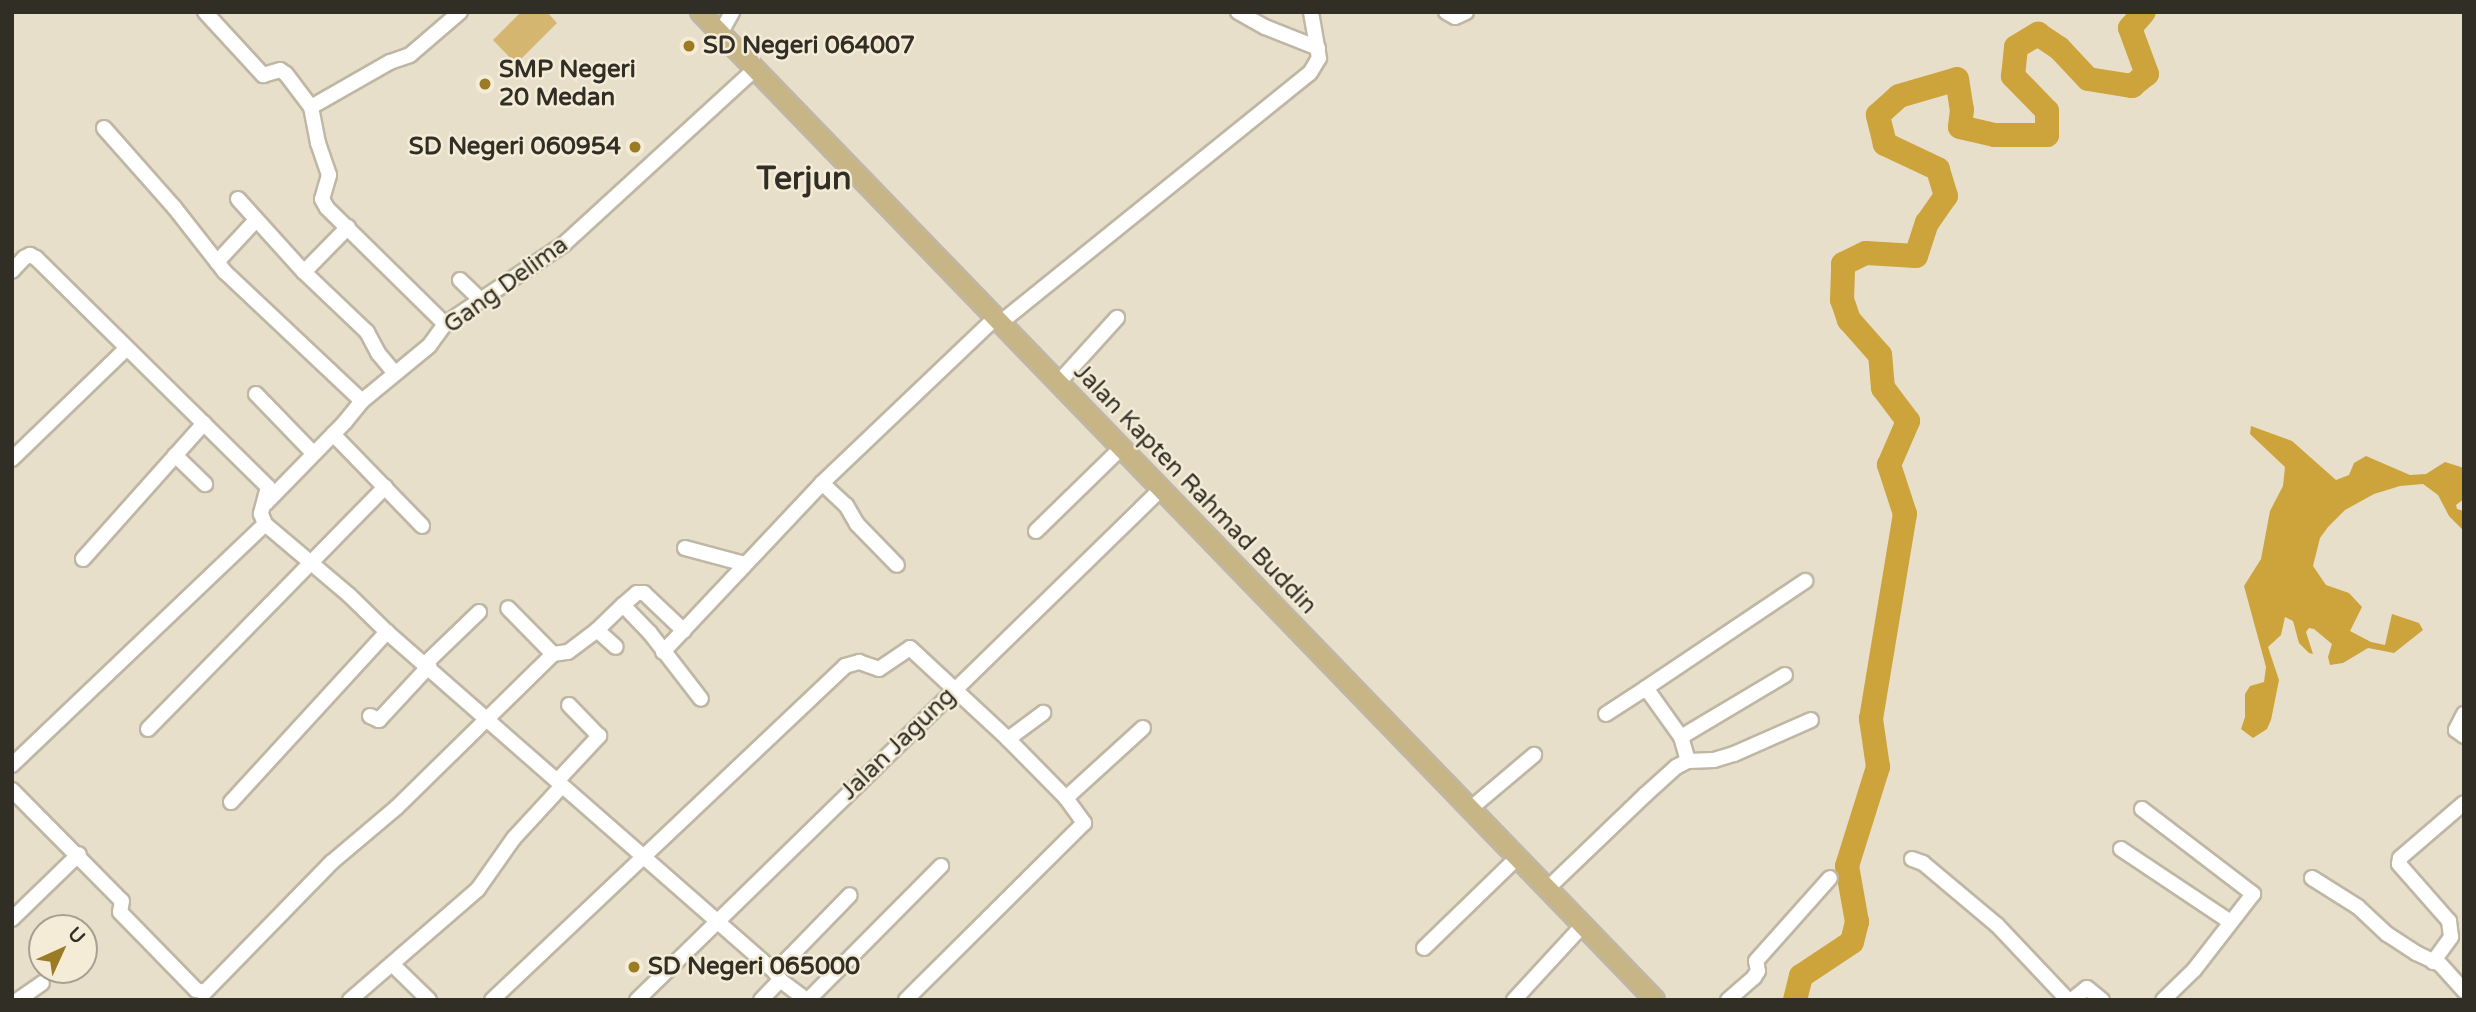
<!DOCTYPE html>
<style>
body{margin:0}
#map{position:relative;width:2476px;height:1012px;overflow:hidden;background:#e8dfcb;font-family:"Varela Round",sans-serif}
div>[style]{position:absolute}
.green>*{inset:0;background:#d4b671}
.water>*{inset:0;background:#cda33b}
.river>*{height:24px;margin:-12px;padding:0 12px;transform-origin:12px;border-radius:12px;background:#cda33b}
.roads{filter:drop-shadow(2px 0 #bfb7a4) drop-shadow(-2px 0 #bfb7a4) drop-shadow(0 2px #bfb7a4) drop-shadow(0 -2px #bfb7a4)}
.minor>*{height:14px;margin:-7px;padding:0 7px;transform-origin:7px;border-radius:7px;background:#fff}
.major>*{height:18px;margin:-9px;padding:0 9px;transform-origin:9px;border-radius:9px;background:#c8b585}
.dots>*{width:19px;height:19px;translate:-50% -50%;box-sizing:border-box;border:4px solid #f5ecd8;border-radius:50%}
span{translate:-50% -50%;white-space:nowrap;text-align:center;line-height:1.15;-webkit-text-stroke:5px #f5ecd8;paint-order:stroke}
.poi-label{font-size:24px;color:#312e26;font-weight:700}
.left{translate:0 -50%;text-align:left}
.right{translate:-100% -50%;text-align:right}
.street-label{font-size:24px;color:#312e26}
.district-label{font-size:32px;color:#312e26;font-weight:700}
.frame{position:absolute;inset:0;border:14px solid #312e26;pointer-events:none}
.north{position:absolute;left:28px;top:914px;width:70px;height:70px;box-sizing:border-box;background:#f5ecd8;border:2px solid #a7a091;border-radius:50%;rotate:45deg;font-size:19px;font-weight:700;line-height:28px;text-align:center;color:#312e26}
.north::after{content:'';display:block;margin:auto;width:24px;height:32px;background:#9c7b25;clip-path:polygon(50% 0,100% 100%,50% 72%,0 100%)}
</style>
<div id="map">
<div class="green">
<div style="clip-path:polygon(521px 12px,547px 12px,557px 23px,516px 64px,493px 40px)"></div>
</div>
<div class="water">
<div style="clip-path:polygon(2251px 426px,2292px 441px,2336px 480px,2349px 475px,2354px 463px,2366px 456px,2410px 475px,2426px 474px,2445px 462px,2464px 468px,2464px 499px,2456px 505px,2457px 509px,2464px 511px,2464px 531px,2449px 516px,2438px 495px,2423px 484px,2400px 486px,2374px 494px,2345px 510px,2328px 527px,2320px 538px,2313px 566px,2326px 585px,2349px 593px,2362px 607px,2350px 631px,2371px 642px,2385px 645px,2392px 614px,2419px 623px,2423px 630px,2394px 653px,2368px 648px,2343px 663px,2330px 665px,2328px 657px,2332px 644px,2314px 629px,2309px 628px,2306px 632px,2313px 654px,2309px 653px,2299px 643px,2293px 621px,2285px 617px,2281px 635px,2268px 647px,2279px 680px,2271px 720px,2267px 729px,2253px 738px,2241px 729px,2245px 717px,2245px 694px,2250px 686px,2264px 682px,2266px 667px,2244px 586px,2261px 559px,2270px 511px,2283px 486px,2285px 467px,2250px 434px)"></div>
</div>
<div class="river">
<div style="left:1795px;top:1000px;width:25px;rotate:-76deg"></div>
<div style="left:1801px;top:976px;width:61px;rotate:-33.7deg"></div>
<div style="left:1852px;top:942px;width:21px;rotate:-76deg"></div>
<div style="left:1857px;top:922px;width:57px;rotate:-100.1deg"></div>
<div style="left:1847px;top:866px;width:104px;rotate:-72.6deg"></div>
<div style="left:1878px;top:767px;width:49px;rotate:-98.3deg"></div>
<div style="left:1871px;top:719px;width:208px;rotate:-80.6deg"></div>
<div style="left:1905px;top:514px;width:52px;rotate:-108.1deg"></div>
<div style="left:1889px;top:465px;width:48px;rotate:-66.6deg"></div>
<div style="left:1908px;top:421px;width:41px;rotate:-127.1deg"></div>
<div style="left:1883px;top:388px;width:33px;rotate:-95deg"></div>
<div style="left:1880px;top:355px;width:47px;rotate:-131.5deg"></div>
<div style="left:1849px;top:320px;width:21px;rotate:-109deg"></div>
<div style="left:1842px;top:300px;width:36px;rotate:-88deg"></div>
<div style="left:1843px;top:264px;width:25px;rotate:-26deg"></div>
<div style="left:1866px;top:253px;width:50px;rotate:3.4deg"></div>
<div style="left:1916px;top:256px;width:35px;rotate:-72deg"></div>
<div style="left:1927px;top:223px;width:33px;rotate:-55deg"></div>
<div style="left:1946px;top:196px;width:28px;rotate:-107deg"></div>
<div style="left:1938px;top:169px;width:59px;rotate:-154.7deg"></div>
<div style="left:1885px;top:144px;width:30px;rotate:-104deg"></div>
<div style="left:1878px;top:115px;width:28px;rotate:-42deg"></div>
<div style="left:1899px;top:96px;width:60px;rotate:-16.3deg"></div>
<div style="left:1957px;top:79px;width:31px;rotate:81deg"></div>
<div style="left:1962px;top:110px;width:17px;rotate:97deg"></div>
<div style="left:1960px;top:127px;width:36px;rotate:13deg"></div>
<div style="left:1995px;top:135px;width:52px"></div>
<div style="left:2047px;top:135px;width:24px;rotate:-90deg"></div>
<div style="left:2047px;top:111px;width:49px;rotate:-134.2deg"></div>
<div style="left:2013px;top:76px;width:29px;rotate:-84deg"></div>
<div style="left:2016px;top:47px;width:26px;rotate:-31deg"></div>
<div style="left:2038px;top:34px;width:25px;rotate:34deg"></div>
<div style="left:2059px;top:48px;width:42px;rotate:46.9deg"></div>
<div style="left:2088px;top:79px;width:45px;rotate:9deg"></div>
<div style="left:2132px;top:86px;width:19px;rotate:-39deg"></div>
<div style="left:2147px;top:74px;width:49px;rotate:-110.3deg"></div>
<div style="left:2130px;top:28px;width:21px;rotate:-49deg"></div>
</div>
<div class="roads">
<div class="minor">
<div style="left:205px;top:12px;width:86px;rotate:47.4deg"></div>
<div style="left:263px;top:75px;width:18px;rotate:-16deg"></div>
<div style="left:280px;top:70px;width:7px;rotate:34deg"></div>
<div style="left:286px;top:74px;width:41px;rotate:52.9deg"></div>
<div style="left:311px;top:107px;width:37px;rotate:79deg"></div>
<div style="left:318px;top:143px;width:34px;rotate:71deg"></div>
<div style="left:329px;top:175px;width:25px;rotate:106deg"></div>
<div style="left:322px;top:199px;width:10px;rotate:61deg"></div>
<div style="left:327px;top:208px;width:165px;rotate:44.5deg"></div>
<div style="left:1238px;top:12px;width:31px;rotate:29deg"></div>
<div style="left:1265px;top:27px;width:57px;rotate:21.6deg"></div>
<div style="left:1446px;top:12px;width:10px;rotate:29deg"></div>
<div style="left:1455px;top:17px;width:12px;rotate:-24deg"></div>
<div style="left:720px;top:34px;width:25px;rotate:-61deg"></div>
<div style="left:311px;top:107px;width:91px;rotate:-29.7deg"></div>
<div style="left:390px;top:62px;width:21px;rotate:-19deg"></div>
<div style="left:410px;top:55px;width:66px;rotate:-40.7deg"></div>
<div style="left:104px;top:128px;width:106px;rotate:48.5deg"></div>
<div style="left:174px;top:207px;width:83px;rotate:51.9deg"></div>
<div style="left:225px;top:272px;width:188px;rotate:43.3deg"></div>
<div style="left:238px;top:199px;width:98px;rotate:47.9deg"></div>
<div style="left:304px;top:272px;width:87px;rotate:43.6deg"></div>
<div style="left:367px;top:332px;width:24px;rotate:62deg"></div>
<div style="left:378px;top:353px;width:26px;rotate:50deg"></div>
<div style="left:217px;top:262px;width:57px;rotate:-47.1deg"></div>
<div style="left:12px;top:271px;width:18px;rotate:-47deg"></div>
<div style="left:24px;top:258px;width:7px;rotate:-27deg"></div>
<div style="left:30px;top:255px;width:7px;rotate:27deg"></div>
<div style="left:36px;top:258px;width:326px;rotate:44.6deg"></div>
<div style="left:268px;top:487px;width:28px;rotate:105deg"></div>
<div style="left:261px;top:514px;width:11px;rotate:68deg"></div>
<div style="left:265px;top:524px;width:110px;rotate:40.2deg"></div>
<div style="left:349px;top:595px;width:53px;rotate:44.2deg"></div>
<div style="left:387px;top:632px;width:516px;rotate:41.23deg"></div>
<div style="left:775px;top:972px;width:9px;rotate:58deg"></div>
<div style="left:780px;top:980px;width:34px;rotate:37deg"></div>
<div style="left:304px;top:272px;width:63px;rotate:-45.6deg"></div>
<div style="left:460px;top:280px;width:29px;rotate:44deg"></div>
<div style="left:1000px;top:323px;width:398px;rotate:-38.9deg"></div>
<div style="left:1310px;top:73px;width:17px;rotate:-59deg"></div>
<div style="left:1319px;top:58px;width:47px;rotate:-99.9deg"></div>
<div style="left:1058px;top:383px;width:88px;rotate:-47.8deg"></div>
<div style="left:256px;top:394px;width:83px;rotate:46deg"></div>
<div style="left:333px;top:434px;width:128px;rotate:45.9deg"></div>
<div style="left:175px;top:455px;width:42px;rotate:44deg"></div>
<div style="left:12px;top:459px;width:158px;rotate:-44deg"></div>
<div style="left:822px;top:483px;width:33px;rotate:43deg"></div>
<div style="left:846px;top:505px;width:22px;rotate:60deg"></div>
<div style="left:857px;top:524px;width:57px;rotate:45.7deg"></div>
<div style="left:266px;top:503px;width:113px;rotate:-45.7deg"></div>
<div style="left:345px;top:422px;width:27px;rotate:-51deg"></div>
<div style="left:362px;top:401px;width:87px;rotate:-39.4deg"></div>
<div style="left:429px;top:346px;width:27px;rotate:-54deg"></div>
<div style="left:445px;top:324px;width:143px;rotate:-33.9deg"></div>
<div style="left:564px;top:244px;width:259px;rotate:-42.5deg"></div>
<div style="left:1036px;top:531px;width:119px;rotate:-44.3deg"></div>
<div style="left:685px;top:548px;width:62px;rotate:14.9deg"></div>
<div style="left:83px;top:559px;width:182px;rotate:-48.3deg"></div>
<div style="left:623px;top:605px;width:18px;rotate:-41deg"></div>
<div style="left:637px;top:593px;width:7px"></div>
<div style="left:644px;top:593px;width:55px;rotate:43.5deg"></div>
<div style="left:597px;top:630px;width:36px;rotate:-44deg"></div>
<div style="left:623px;top:605px;width:39px;rotate:46deg"></div>
<div style="left:650px;top:633px;width:83px;rotate:52.3deg"></div>
<div style="left:663px;top:652px;width:232px;rotate:-46.7deg"></div>
<div style="left:822px;top:483px;width:239px;rotate:-43.6deg"></div>
<div style="left:553px;top:654px;width:15px;rotate:-8deg"></div>
<div style="left:568px;top:652px;width:36px;rotate:-37deg"></div>
<div style="left:597px;top:630px;width:25px;rotate:42deg"></div>
<div style="left:425px;top:664px;width:75px;rotate:-43.9deg"></div>
<div style="left:1606px;top:714px;width:48px;rotate:-33deg"></div>
<div style="left:2464px;top:714px;width:18px;rotate:117deg"></div>
<div style="left:2456px;top:730px;width:10px;rotate:37deg"></div>
<div style="left:370px;top:716px;width:10px;rotate:24deg"></div>
<div style="left:379px;top:720px;width:74px;rotate:-47.2deg"></div>
<div style="left:148px;top:729px;width:339px;rotate:-45.6deg"></div>
<div style="left:1681px;top:737px;width:121px;rotate:-30.8deg"></div>
<div style="left:1008px;top:739px;width:44px;rotate:-36.6deg"></div>
<div style="left:1688px;top:761px;width:26px;rotate:-2deg"></div>
<div style="left:1714px;top:760px;width:21px;rotate:-17deg"></div>
<div style="left:1734px;top:754px;width:84px;rotate:-23.8deg"></div>
<div style="left:12px;top:765px;width:349px;rotate:-43.6deg"></div>
<div style="left:557px;top:781px;width:62px;rotate:-47deg"></div>
<div style="left:599px;top:736px;width:43px;rotate:-134.1deg"></div>
<div style="left:12px;top:790px;width:156px;rotate:45.3deg"></div>
<div style="left:122px;top:901px;width:11px;rotate:100deg"></div>
<div style="left:120px;top:912px;width:109px;rotate:45.7deg"></div>
<div style="left:196px;top:990px;width:9px;rotate:13deg"></div>
<div style="left:205px;top:992px;width:182px;rotate:-45.7deg"></div>
<div style="left:332px;top:862px;width:85px;rotate:-40.2deg"></div>
<div style="left:397px;top:807px;width:219px;rotate:-44.4deg"></div>
<div style="left:553px;top:654px;width:64px;rotate:-134.4deg"></div>
<div style="left:1066px;top:798px;width:104px;rotate:-42.3deg"></div>
<div style="left:231px;top:802px;width:231px;rotate:-47.5deg"></div>
<div style="left:1470px;top:809px;width:84px;rotate:-40.2deg"></div>
<div style="left:2142px;top:809px;width:140px;rotate:37.4deg"></div>
<div style="left:2253px;top:894px;width:96px;rotate:127.8deg"></div>
<div style="left:2194px;top:970px;width:43px;rotate:135.9deg"></div>
<div style="left:2121px;top:849px;width:130px;rotate:33.7deg"></div>
<div style="left:1912px;top:859px;width:12px;rotate:20deg"></div>
<div style="left:1923px;top:863px;width:97px;rotate:40deg"></div>
<div style="left:1997px;top:925px;width:103px;rotate:46.6deg"></div>
<div style="left:2312px;top:878px;width:54px;rotate:32.2deg"></div>
<div style="left:2358px;top:907px;width:40px;rotate:43deg"></div>
<div style="left:2387px;top:934px;width:35px;rotate:33deg"></div>
<div style="left:2416px;top:953px;width:26px;rotate:25deg"></div>
<div style="left:2440px;top:964px;width:36px;rotate:48deg"></div>
<div style="left:1547px;top:889px;width:136px;rotate:-43.8deg"></div>
<div style="left:1645px;top:795px;width:42px;rotate:-42.1deg"></div>
<div style="left:1676px;top:767px;width:13px;rotate:-27deg"></div>
<div style="left:1688px;top:761px;width:25px;rotate:-106deg"></div>
<div style="left:1681px;top:737px;width:60px;rotate:-125.5deg"></div>
<div style="left:1646px;top:688px;width:192px;rotate:-33.9deg"></div>
<div style="left:12px;top:919px;width:93px;rotate:-44.1deg"></div>
<div style="left:1424px;top:948px;width:129px;rotate:-44.1deg"></div>
<div style="left:2433px;top:962px;width:31px;rotate:-54deg"></div>
<div style="left:2451px;top:937px;width:16px;rotate:-97deg"></div>
<div style="left:2449px;top:921px;width:76px;rotate:-131.3deg"></div>
<div style="left:2399px;top:864px;width:6px;rotate:-81deg"></div>
<div style="left:2400px;top:858px;width:84px;rotate:-40.7deg"></div>
<div style="left:393px;top:965px;width:50px;rotate:44.2deg"></div>
<div style="left:775px;top:972px;width:107px;rotate:-45.8deg"></div>
<div style="left:18px;top:1000px;width:29px;rotate:-35deg"></div>
<div style="left:350px;top:1000px;width:169px;rotate:-40.9deg"></div>
<div style="left:478px;top:889px;width:62px;rotate:-54.8deg"></div>
<div style="left:514px;top:838px;width:71px;rotate:-47.3deg"></div>
<div style="left:492px;top:1000px;width:486px;rotate:-43.4deg"></div>
<div style="left:845px;top:666px;width:15px;rotate:-16deg"></div>
<div style="left:859px;top:662px;width:21px;rotate:19deg"></div>
<div style="left:879px;top:669px;width:37px;rotate:-34deg"></div>
<div style="left:910px;top:648px;width:134px;rotate:42.9deg"></div>
<div style="left:1008px;top:739px;width:83px;rotate:45.5deg"></div>
<div style="left:1066px;top:798px;width:31px;rotate:54deg"></div>
<div style="left:1084px;top:823px;width:251px;rotate:135.2deg"></div>
<div style="left:637px;top:1000px;width:732px;rotate:-44.28deg"></div>
<div style="left:761px;top:1000px;width:28px;rotate:-46deg"></div>
<div style="left:808px;top:1000px;width:189px;rotate:-45.2deg"></div>
<div style="left:1514px;top:1000px;width:102px;rotate:-47.4deg"></div>
<div style="left:1728px;top:1000px;width:35px;rotate:-41deg"></div>
<div style="left:1754px;top:977px;width:7px;rotate:-56deg"></div>
<div style="left:1758px;top:971px;width:10px;rotate:-101deg"></div>
<div style="left:1756px;top:961px;width:111px;rotate:-48.3deg"></div>
<div style="left:2072px;top:1000px;width:19px;rotate:-39deg"></div>
<div style="left:2087px;top:988px;width:19px;rotate:39deg"></div>
</div>
<div class="major">
<div style="left:700px;top:12px;width:1374px;rotate:45.97deg"></div>
</div>
</div>
<div class="dots">
<div style="left:689px;top:46px;background:#9c7b25"></div>
<div style="left:485px;top:84px;background:#9c7b25"></div>
<div style="left:635px;top:147px;background:#9c7b25"></div>
<div style="left:634px;top:967px;background:#9c7b25"></div>
</div>
<div class="poi-label">
<span class="left" style="left:703px;top:46px">SD Negeri 064007</span>
<span class="left" style="left:499px;top:84px">SMP Negeri<br>20 Medan</span>
<span class="right" style="left:621px;top:147px">SD Negeri 060954</span>
<span class="left" style="left:648px;top:967px">SD Negeri 065000</span>
</div>
<div class="street-label">
<span style="left:506px;top:285px;rotate:-36deg">Gang Delima</span>
<span style="left:1195px;top:489px;rotate:46deg">Jalan Kapten Rahmad Buddin</span>
<span style="left:898px;top:744px;rotate:-44deg">Jalan Jagung</span>
</div>
<div class="district-label">
<span style="left:804px;top:179px">Terjun</span>
</div>
<div class="frame"></div>
<div class="north">U</div>
</div>
